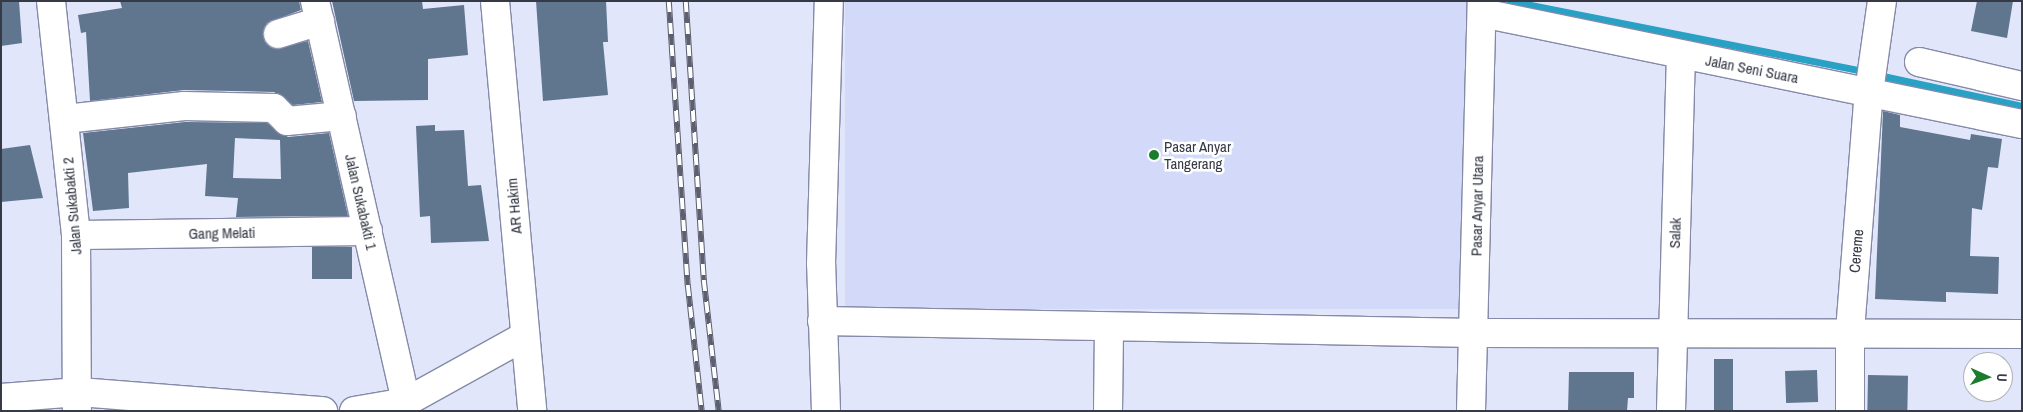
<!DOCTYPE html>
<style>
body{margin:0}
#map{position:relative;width:2023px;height:412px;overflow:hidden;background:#e1e6fa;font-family:"Archivo Narrow",sans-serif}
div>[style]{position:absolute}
.built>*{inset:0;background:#d2d9f9;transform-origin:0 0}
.stream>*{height:7px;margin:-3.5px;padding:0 3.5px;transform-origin:3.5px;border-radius:3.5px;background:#28a1c5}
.building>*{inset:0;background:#5f768e;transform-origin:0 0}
.roads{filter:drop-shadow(1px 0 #848aa8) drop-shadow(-1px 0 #848aa8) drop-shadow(0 1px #848aa8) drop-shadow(0 -1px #848aa8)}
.minor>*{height:28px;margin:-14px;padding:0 14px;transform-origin:14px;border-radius:14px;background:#fff}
.rail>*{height:5.5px;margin-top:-2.75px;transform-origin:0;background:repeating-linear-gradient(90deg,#fff 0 11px,#5c5f6e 0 22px);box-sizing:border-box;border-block:1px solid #5c5f6e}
.dots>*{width:14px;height:14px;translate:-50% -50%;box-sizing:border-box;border:2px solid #fff;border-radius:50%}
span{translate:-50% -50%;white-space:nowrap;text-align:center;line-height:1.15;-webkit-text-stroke:5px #fff;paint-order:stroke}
.street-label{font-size:15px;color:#363946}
.poi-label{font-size:15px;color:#363946}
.left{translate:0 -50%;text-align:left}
.frame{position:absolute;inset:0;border:2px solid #363946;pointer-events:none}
.north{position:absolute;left:1963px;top:352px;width:50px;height:50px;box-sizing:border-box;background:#fff;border:1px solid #afb0b5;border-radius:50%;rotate:92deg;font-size:14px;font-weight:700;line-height:20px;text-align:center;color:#363946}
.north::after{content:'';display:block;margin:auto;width:18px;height:22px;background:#1b7c2e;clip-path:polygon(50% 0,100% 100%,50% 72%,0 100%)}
</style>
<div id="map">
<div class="built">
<div style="left:845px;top:1px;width:626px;height:308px"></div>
</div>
<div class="stream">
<div style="left:1510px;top:1px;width:362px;rotate:11.2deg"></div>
<div style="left:1878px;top:75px;width:147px;rotate:12.1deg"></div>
</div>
<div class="building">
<div style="clip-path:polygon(1px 1px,19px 1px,22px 43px,1px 46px)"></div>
<div style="clip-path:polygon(120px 1px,299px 1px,301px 10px,267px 23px,263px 38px,275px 49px,308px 41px,322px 102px,293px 105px,274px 92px,184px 90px,90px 101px,86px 32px,81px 33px,78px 15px,122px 8px)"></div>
<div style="clip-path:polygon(332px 1px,422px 1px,423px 9px,464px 5px,468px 55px,428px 59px,428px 100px,354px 101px)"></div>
<div style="clip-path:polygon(536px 1px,606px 1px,608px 42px,603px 42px,608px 95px,543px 101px)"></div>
<div style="clip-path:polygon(1977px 1px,2013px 1px,2007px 38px,1971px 31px)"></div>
<div style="clip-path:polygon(1883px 111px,1900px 115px,1900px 127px,1970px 140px,1971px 134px,2002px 139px,1998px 168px,1988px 167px,1982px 210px,1972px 208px,1970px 256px,1999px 257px,1998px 294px,1946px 292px,1946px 302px,1875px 299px)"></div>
<div style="clip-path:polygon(evenodd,185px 122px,267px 123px,288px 137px,329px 133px,348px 216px,236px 217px,238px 198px,205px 196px,207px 164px,128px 173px,129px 208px,93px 211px,83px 133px,185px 122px,235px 138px,280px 140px,281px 179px,233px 178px,235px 138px)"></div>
<div style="clip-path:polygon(435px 125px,435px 131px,464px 130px,468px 186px,481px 185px,489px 241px,431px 243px,430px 216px,420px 217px,416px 126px)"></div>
<div style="clip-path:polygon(30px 145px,43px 198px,1px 202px,1px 149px)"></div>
<div style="left:312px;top:247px;width:40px;height:32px"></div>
<div style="left:1714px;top:359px;width:19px;height:52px"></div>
<div style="left:1817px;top:370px;width:32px;height:32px;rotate:88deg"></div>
<div style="clip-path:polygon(1569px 372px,1634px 372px,1634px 398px,1628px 398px,1627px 411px,1568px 411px)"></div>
<div style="left:1868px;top:375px;width:40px;height:36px;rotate:1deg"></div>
</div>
<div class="roads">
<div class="minor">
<div style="left:51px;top:1px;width:235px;rotate:83.9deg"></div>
<div style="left:76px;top:235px;width:176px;rotate:89.7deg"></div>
<div style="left:315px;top:1px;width:411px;rotate:77.2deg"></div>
<div style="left:495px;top:1px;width:412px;rotate:84.8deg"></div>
<div style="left:1482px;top:13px;width:551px;rotate:11.62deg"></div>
<div style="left:278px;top:34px;width:44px;rotate:-17.2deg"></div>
<div style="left:1919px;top:62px;width:106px;rotate:13.1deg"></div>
<div style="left:65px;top:119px;width:120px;rotate:-6.2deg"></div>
<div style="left:184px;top:106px;width:90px;rotate:1.3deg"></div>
<div style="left:274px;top:108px;width:18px;rotate:45deg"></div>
<div style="left:287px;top:121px;width:55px;rotate:-5.2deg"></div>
<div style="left:76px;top:235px;width:292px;rotate:-0.8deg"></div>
<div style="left:822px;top:321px;width:652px;rotate:1.05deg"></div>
<div style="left:1474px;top:333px;width:548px;rotate:0.1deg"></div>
<div style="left:1px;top:398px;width:78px;rotate:-4.4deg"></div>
<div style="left:79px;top:392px;width:245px;rotate:4.5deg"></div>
<div style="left:354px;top:411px;width:53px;rotate:-9.8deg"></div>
<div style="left:406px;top:402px;width:136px;rotate:-29deg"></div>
<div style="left:826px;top:411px;width:147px;rotate:-91.9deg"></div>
<div style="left:821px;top:264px;width:263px;rotate:-88.3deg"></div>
<div style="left:1108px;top:411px;width:83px;rotate:-89.3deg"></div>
<div style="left:1471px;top:411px;width:410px;rotate:-88.5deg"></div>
<div style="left:1671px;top:411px;width:356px;rotate:-88.4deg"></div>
<div style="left:1850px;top:411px;width:80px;rotate:-90deg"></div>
<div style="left:1850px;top:331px;width:240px;rotate:-85.5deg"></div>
<div style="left:1869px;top:92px;width:92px;rotate:-81.9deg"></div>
</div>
</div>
<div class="rail">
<div style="left:669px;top:1px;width:285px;rotate:86.2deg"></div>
<div style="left:688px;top:285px;width:127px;rotate:83.7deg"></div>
<div style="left:686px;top:1px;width:280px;rotate:86.3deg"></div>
<div style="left:704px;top:280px;width:132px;rotate:83.5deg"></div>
</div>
<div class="dots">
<div style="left:1154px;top:155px;background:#1b7c2e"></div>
</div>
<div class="street-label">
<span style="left:1752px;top:69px;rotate:11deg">Jalan Seni Suara</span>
<span style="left:361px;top:202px;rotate:77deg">Jalan Sukabakti 1</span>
<span style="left:72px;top:206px;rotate:-95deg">Jalan Sukabakti 2</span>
<span style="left:514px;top:206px;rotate:-95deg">AR Hakim</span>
<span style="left:1477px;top:206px;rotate:-89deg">Pasar Anyar Utara</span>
<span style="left:222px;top:233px;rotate:-1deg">Gang Melati</span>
<span style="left:1675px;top:233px;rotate:-88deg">Salak</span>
<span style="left:1856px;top:251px;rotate:-85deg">Cereme</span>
</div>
<div class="poi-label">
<span class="left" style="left:1164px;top:155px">Pasar Anyar<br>Tangerang</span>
</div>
<div class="frame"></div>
<div class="north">U</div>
</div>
